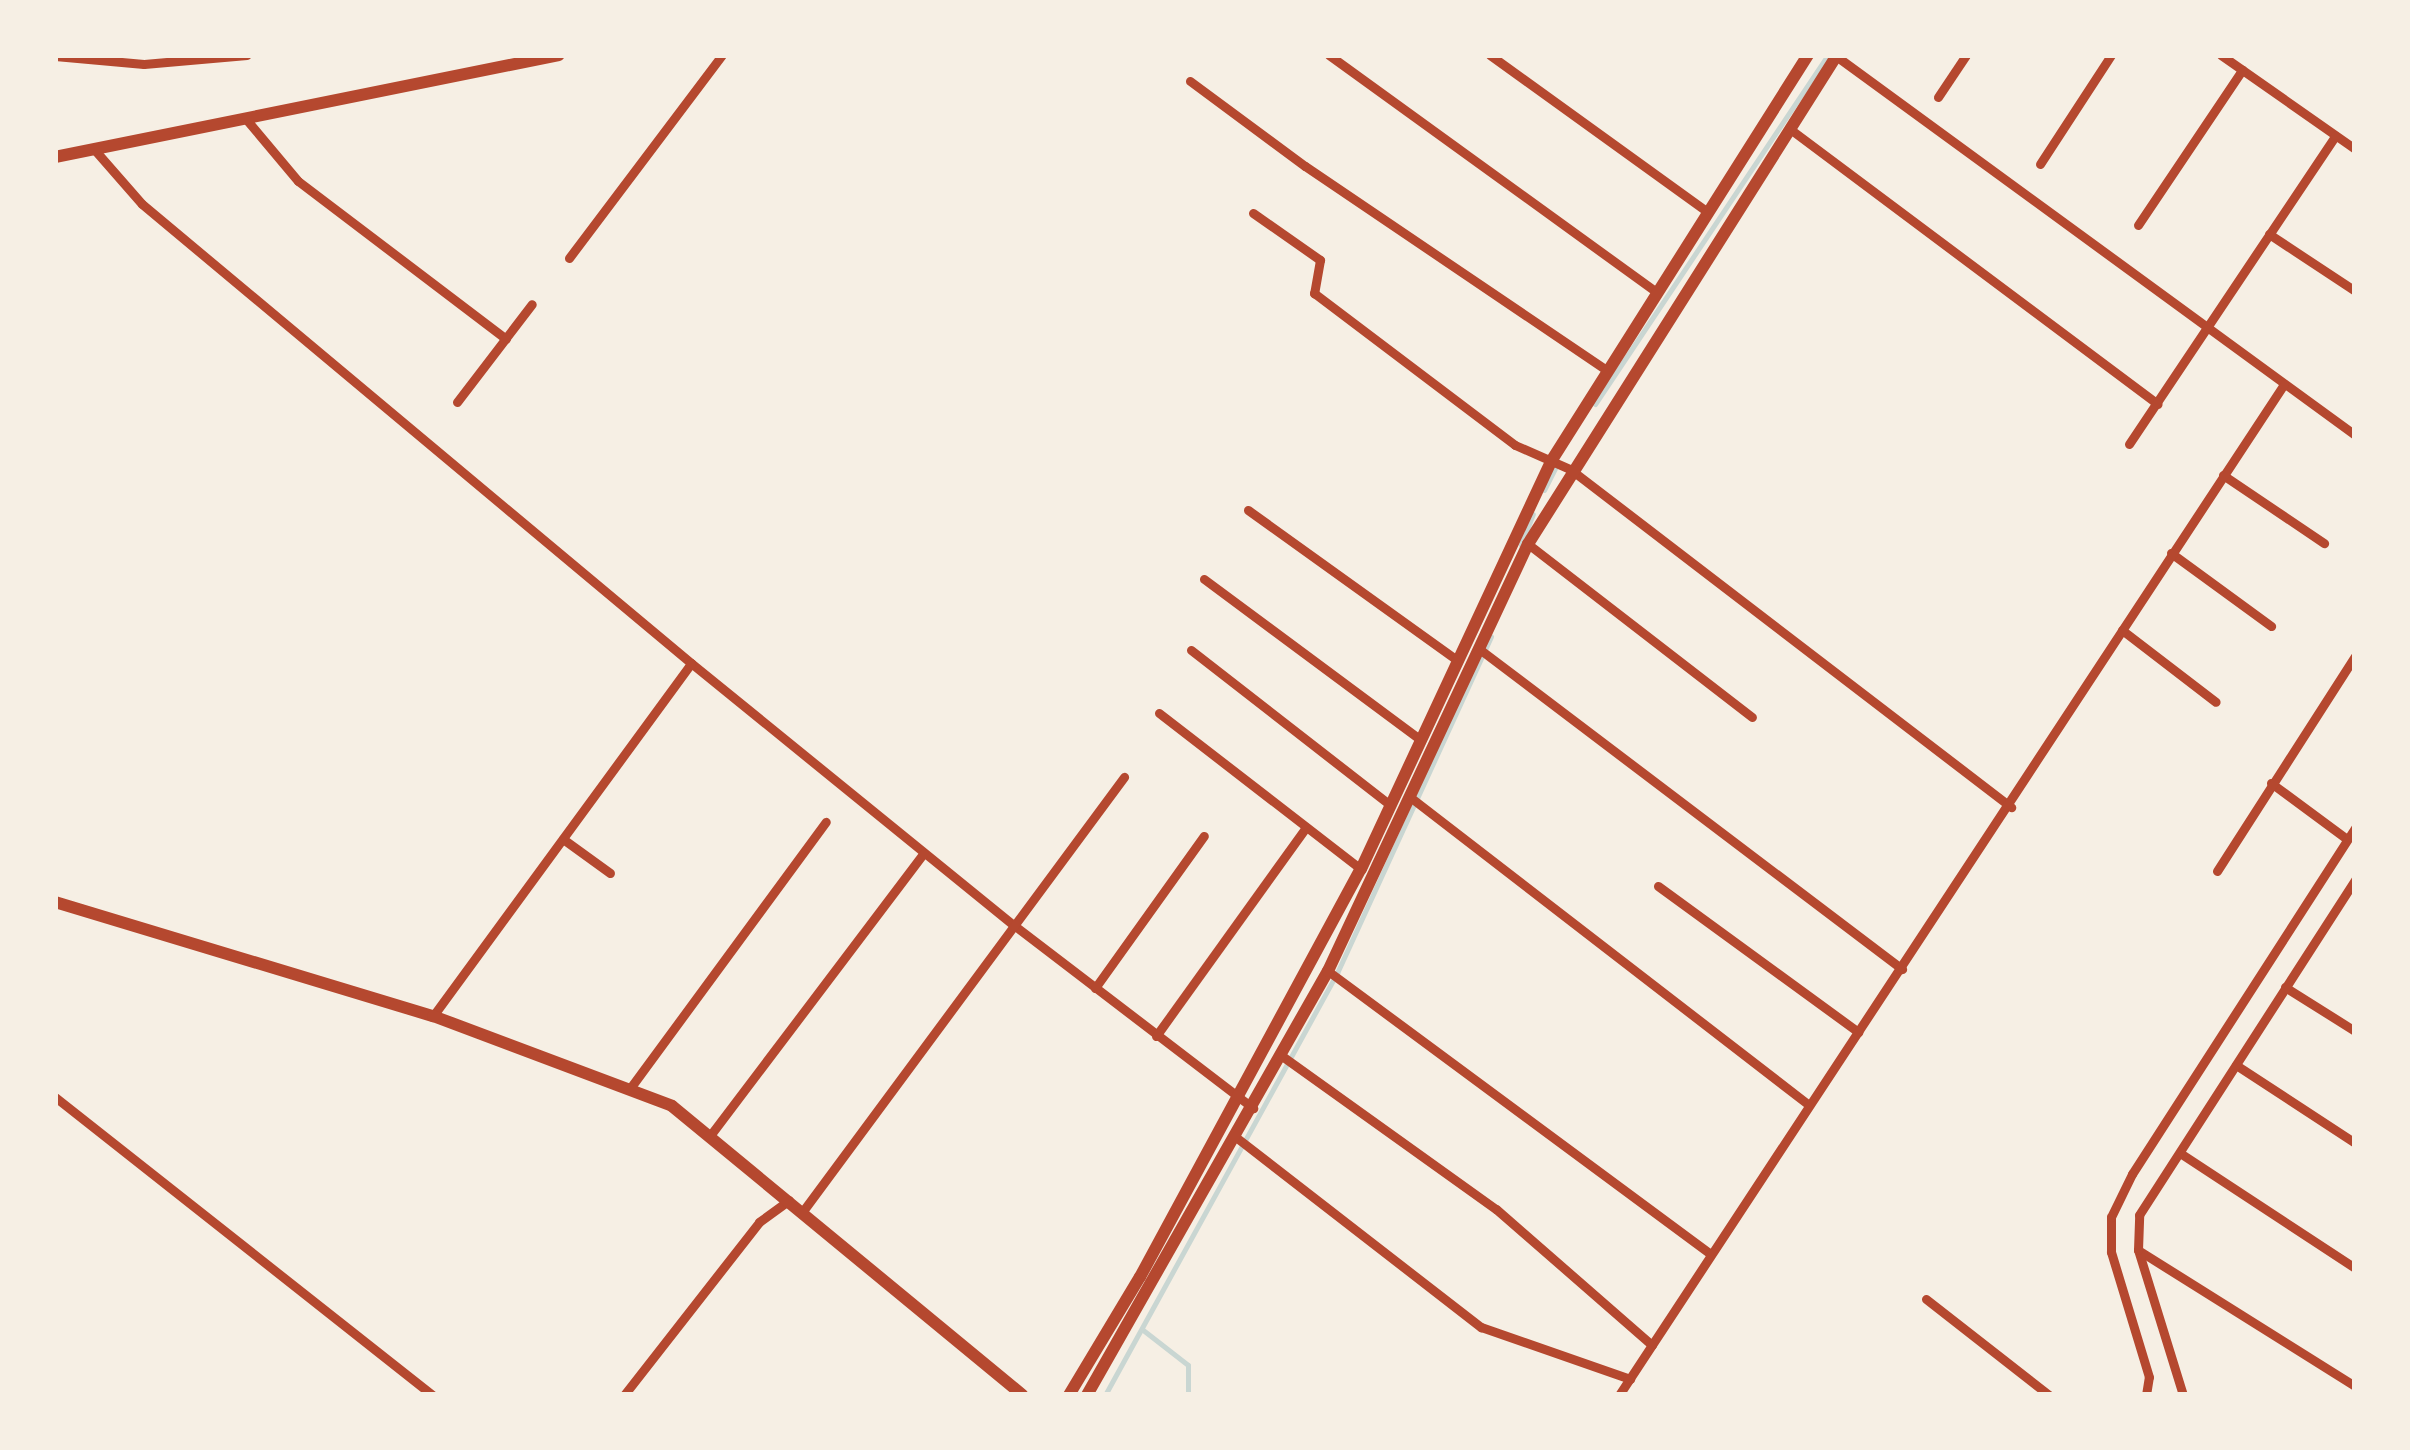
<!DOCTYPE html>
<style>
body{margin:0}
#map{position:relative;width:2410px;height:1450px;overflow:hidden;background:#f6efe4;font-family:"Noto Sans",sans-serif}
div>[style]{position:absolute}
.stream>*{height:5px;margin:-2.5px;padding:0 2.5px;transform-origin:2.5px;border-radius:2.5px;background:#c9d6d2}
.minor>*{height:9px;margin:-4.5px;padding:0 4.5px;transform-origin:4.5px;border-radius:4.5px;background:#b5482f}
.secondary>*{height:12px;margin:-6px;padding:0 6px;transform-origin:6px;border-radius:6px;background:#b5482f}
span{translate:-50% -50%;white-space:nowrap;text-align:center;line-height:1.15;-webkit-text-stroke:10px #f6efe4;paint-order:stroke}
.frame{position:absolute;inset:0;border:58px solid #f6efe4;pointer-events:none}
</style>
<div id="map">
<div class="stream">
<div style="left:1595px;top:404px;width:420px;rotate:-56.3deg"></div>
<div style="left:1544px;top:490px;width:29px;rotate:-63deg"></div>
<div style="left:1521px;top:545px;width:33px;rotate:-69deg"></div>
<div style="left:1143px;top:1330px;width:57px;rotate:37.9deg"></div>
<div style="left:1188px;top:1365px;width:30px;rotate:90deg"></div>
<div style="left:1105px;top:1395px;width:482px;rotate:-61.2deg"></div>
<div style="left:1337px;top:973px;width:370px;rotate:-65.4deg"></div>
</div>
<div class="minor">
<div style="left:1329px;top:55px;width:404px;rotate:35.9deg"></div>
<div style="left:1490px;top:55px;width:269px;rotate:35.8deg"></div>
<div style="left:2221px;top:55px;width:164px;rotate:35deg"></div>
<div style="left:55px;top:56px;width:89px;rotate:5.1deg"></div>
<div style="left:144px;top:64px;width:103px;rotate:-5deg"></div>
<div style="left:1836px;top:56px;width:643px;rotate:36.14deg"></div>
<div style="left:1190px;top:81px;width:143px;rotate:36.5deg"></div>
<div style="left:1305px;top:166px;width:364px;rotate:34.1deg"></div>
<div style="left:1938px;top:97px;width:50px;rotate:-56.3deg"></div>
<div style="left:246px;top:119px;width:81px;rotate:50deg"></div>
<div style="left:298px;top:181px;width:261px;rotate:37.2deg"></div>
<div style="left:1790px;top:129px;width:459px;rotate:36.8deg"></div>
<div style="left:93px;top:148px;width:74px;rotate:48.8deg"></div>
<div style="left:142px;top:204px;width:716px;rotate:39.9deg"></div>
<div style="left:691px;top:663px;width:417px;rotate:39.1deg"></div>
<div style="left:1015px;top:926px;width:300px;rotate:37.4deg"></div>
<div style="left:2040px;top:164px;width:130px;rotate:-56.9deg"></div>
<div style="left:1253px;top:213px;width:82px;rotate:35deg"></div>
<div style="left:1320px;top:260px;width:34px;rotate:100deg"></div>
<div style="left:1314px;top:293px;width:252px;rotate:37.1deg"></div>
<div style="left:1515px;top:445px;width:60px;rotate:23.6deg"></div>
<div style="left:1570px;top:469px;width:556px;rotate:37.47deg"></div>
<div style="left:2138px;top:225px;width:187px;rotate:-56.1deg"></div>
<div style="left:2269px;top:234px;width:103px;rotate:33.5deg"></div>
<div style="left:569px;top:258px;width:254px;rotate:-53deg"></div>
<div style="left:457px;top:402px;width:123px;rotate:-52.6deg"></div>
<div style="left:2129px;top:444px;width:371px;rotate:-56.2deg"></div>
<div style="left:2223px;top:475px;width:122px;rotate:34deg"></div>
<div style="left:1248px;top:510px;width:254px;rotate:35.7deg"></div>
<div style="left:1528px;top:544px;width:283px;rotate:37.7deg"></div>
<div style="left:2171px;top:553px;width:124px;rotate:36.1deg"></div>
<div style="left:1204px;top:579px;width:267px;rotate:36.6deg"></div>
<div style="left:2122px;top:630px;width:118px;rotate:37.5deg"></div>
<div style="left:1478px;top:648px;width:532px;rotate:37.13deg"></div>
<div style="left:1191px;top:650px;width:252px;rotate:37.9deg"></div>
<div style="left:1159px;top:713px;width:255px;rotate:37.7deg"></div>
<div style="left:2271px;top:783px;width:94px;rotate:36.4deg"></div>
<div style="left:1410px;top:797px;width:504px;rotate:37.67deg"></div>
<div style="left:563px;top:839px;width:58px;rotate:35.9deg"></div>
<div style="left:2217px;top:871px;width:255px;rotate:-57.3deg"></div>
<div style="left:1658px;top:886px;width:248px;rotate:36.1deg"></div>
<div style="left:1328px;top:971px;width:474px;rotate:36.5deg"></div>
<div style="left:2285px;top:987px;width:83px;rotate:32.2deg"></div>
<div style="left:1095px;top:988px;width:187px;rotate:-54.4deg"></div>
<div style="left:433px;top:1016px;width:437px;rotate:-53.8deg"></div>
<div style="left:1156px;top:1036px;width:257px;rotate:-54.3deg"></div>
<div style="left:1282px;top:1056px;width:263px;rotate:35.6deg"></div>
<div style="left:1496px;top:1209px;width:207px;rotate:41.1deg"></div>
<div style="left:2236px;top:1065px;width:142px;rotate:33.2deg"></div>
<div style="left:631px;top:1087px;width:329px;rotate:-53.7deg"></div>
<div style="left:55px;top:1097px;width:481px;rotate:38.3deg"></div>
<div style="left:712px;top:1133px;width:351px;rotate:-52.9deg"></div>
<div style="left:1237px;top:1138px;width:309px;rotate:37.8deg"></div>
<div style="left:1481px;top:1327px;width:158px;rotate:19.2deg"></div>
<div style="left:2180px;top:1153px;width:209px;rotate:33.3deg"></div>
<div style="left:803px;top:1211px;width:540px;rotate:-53.51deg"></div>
<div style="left:2138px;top:1250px;width:256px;rotate:32.1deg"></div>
<div style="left:1926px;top:1299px;width:156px;rotate:38deg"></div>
<div style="left:624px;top:1395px;width:219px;rotate:-52deg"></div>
<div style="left:759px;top:1222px;width:37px;rotate:-36deg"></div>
<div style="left:1619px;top:1395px;width:1210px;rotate:-56.66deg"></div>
<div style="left:2146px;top:1395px;width:18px;rotate:-81deg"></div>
<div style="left:2149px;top:1377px;width:131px;rotate:-106.9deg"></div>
<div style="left:2111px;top:1252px;width:35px;rotate:-90deg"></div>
<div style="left:2111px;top:1217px;width:48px;rotate:-64deg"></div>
<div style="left:2132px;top:1174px;width:412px;rotate:-57.2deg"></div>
<div style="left:2183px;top:1395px;width:152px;rotate:-107.2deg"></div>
<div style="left:2138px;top:1250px;width:35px;rotate:-88deg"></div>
<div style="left:2139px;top:1215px;width:399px;rotate:-57.2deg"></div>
</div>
<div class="secondary">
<div style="left:55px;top:157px;width:514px;rotate:-11.44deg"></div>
<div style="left:55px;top:902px;width:395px;rotate:16.8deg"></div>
<div style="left:433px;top:1016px;width:255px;rotate:20.6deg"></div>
<div style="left:672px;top:1106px;width:454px;rotate:39.5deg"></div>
<div style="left:1069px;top:1395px;width:138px;rotate:-59deg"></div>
<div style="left:1140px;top:1277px;width:464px;rotate:-61.6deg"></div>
<div style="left:1361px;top:869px;width:448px;rotate:-65deg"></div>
<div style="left:1550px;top:463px;width:483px;rotate:-57.7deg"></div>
<div style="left:1087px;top:1395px;width:488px;rotate:-60.4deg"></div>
<div style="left:1328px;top:971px;width:472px;rotate:-64.9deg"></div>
<div style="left:1528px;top:544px;width:578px;rotate:-57.71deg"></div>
</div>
<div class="frame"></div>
</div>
